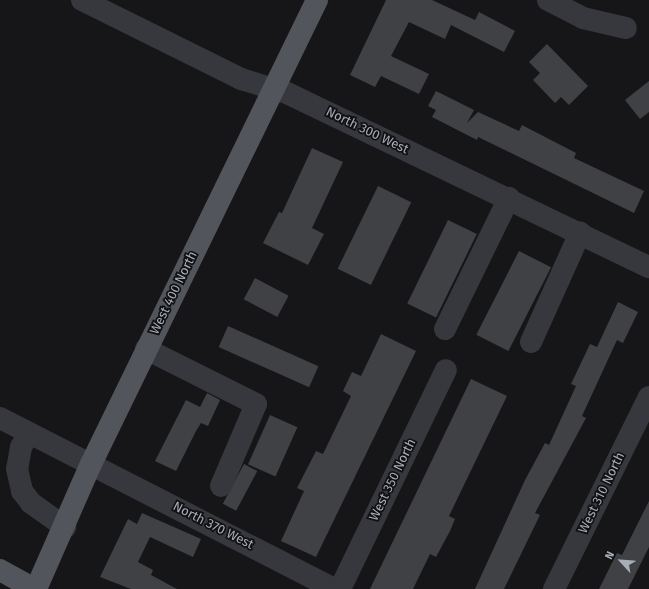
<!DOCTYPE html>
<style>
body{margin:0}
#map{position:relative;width:649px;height:589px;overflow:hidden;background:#161618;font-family:"Fira Sans",sans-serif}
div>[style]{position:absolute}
.building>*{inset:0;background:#404145;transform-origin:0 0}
.minor>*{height:22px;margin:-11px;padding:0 11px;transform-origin:11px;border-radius:11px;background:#37383d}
.major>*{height:22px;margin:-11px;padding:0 11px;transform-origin:11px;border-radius:11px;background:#53555c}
span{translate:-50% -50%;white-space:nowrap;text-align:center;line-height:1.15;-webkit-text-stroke:3.5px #111113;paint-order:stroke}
.street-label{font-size:13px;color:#a8adb8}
.north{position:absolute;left:601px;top:541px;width:40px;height:40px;-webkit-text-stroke:3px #111113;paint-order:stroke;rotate:296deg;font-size:11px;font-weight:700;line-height:16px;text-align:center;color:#a8adb8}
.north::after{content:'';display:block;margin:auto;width:14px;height:18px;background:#a8adb8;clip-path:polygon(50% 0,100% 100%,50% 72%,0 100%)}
</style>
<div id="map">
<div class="building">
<div style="clip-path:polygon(386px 0,432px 0,475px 20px,479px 12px,515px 31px,504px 52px,451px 25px,445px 39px,409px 22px,391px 56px,429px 74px,419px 94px,381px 76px,375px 87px,350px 75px)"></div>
<div style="clip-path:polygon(547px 44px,588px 86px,569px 105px,561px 97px,555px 103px,533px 80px,540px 73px,529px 62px)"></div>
<div style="clip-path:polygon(649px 81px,649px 112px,640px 119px,625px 100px)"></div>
<div style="clip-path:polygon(436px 91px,474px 110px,467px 123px,478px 112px,519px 131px,522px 125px,576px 153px,574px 158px,644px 191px,634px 213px,478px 137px,477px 140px,432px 117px,436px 110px,428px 106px)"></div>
<div style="clip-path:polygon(312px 148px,343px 162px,312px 228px,324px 234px,308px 265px,263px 243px,279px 212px,282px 213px)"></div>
<div style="left:378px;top:186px;width:37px;height:92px;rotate:26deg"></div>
<div style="left:448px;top:220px;width:32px;height:93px;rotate:26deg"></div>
<div style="left:519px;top:251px;width:36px;height:94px;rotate:27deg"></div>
<div style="left:255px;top:278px;width:38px;height:24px;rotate:28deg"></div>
<div style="clip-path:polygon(618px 302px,638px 312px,623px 343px,617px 340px,582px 416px,586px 418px,535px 513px,540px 515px,504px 589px,475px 589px,525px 480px,545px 443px,549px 445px,576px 386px,571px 384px,590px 344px,597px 347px)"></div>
<div style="left:228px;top:326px;width:99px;height:23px;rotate:24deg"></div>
<div style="clip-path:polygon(381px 334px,416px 351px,316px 557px,281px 541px,304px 491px,297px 488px,316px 451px,323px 454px,351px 396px,343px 391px,352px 372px,361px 376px)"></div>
<div style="clip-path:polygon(471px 379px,507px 396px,449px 516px,455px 519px,450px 531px,436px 557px,430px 554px,413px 589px,370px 589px)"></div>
<div style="clip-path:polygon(207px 393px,220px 400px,208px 426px,201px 423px,196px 431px,176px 471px,155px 461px,186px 400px,200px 407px)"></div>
<div style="left:270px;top:415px;width:30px;height:54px;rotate:24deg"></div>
<div style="left:244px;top:464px;width:15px;height:45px;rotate:28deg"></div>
<div style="clip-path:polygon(649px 501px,649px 547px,628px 589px,599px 589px,617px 553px,622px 555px)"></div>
<div style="clip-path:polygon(142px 513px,201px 539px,193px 557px,150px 537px,138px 562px,153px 570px,151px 575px,177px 589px,131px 589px,100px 577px,128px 519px,137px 524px)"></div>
</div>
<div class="minor">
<div style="left:82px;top:0;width:178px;rotate:26.4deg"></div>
<div style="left:241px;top:79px;width:48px;rotate:16.9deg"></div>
<div style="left:287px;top:93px;width:402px;rotate:25.7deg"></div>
<div style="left:548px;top:0;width:39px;rotate:27deg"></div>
<div style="left:583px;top:18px;width:44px;rotate:13.1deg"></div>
<div style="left:445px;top:329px;width:146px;rotate:-64deg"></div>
<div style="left:531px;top:342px;width:120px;rotate:-65.8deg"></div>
<div style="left:146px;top:349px;width:123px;rotate:26.6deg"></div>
<div style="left:256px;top:404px;width:89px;rotate:113.1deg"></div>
<div style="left:0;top:418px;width:375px;rotate:27.1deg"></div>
<div style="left:29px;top:434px;width:15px;rotate:122deg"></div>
<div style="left:21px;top:447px;width:22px;rotate:100deg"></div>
<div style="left:17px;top:469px;width:23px;rotate:77deg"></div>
<div style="left:22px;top:491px;width:15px;rotate:53deg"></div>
<div style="left:31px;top:503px;width:42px;rotate:35.2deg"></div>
<div style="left:340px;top:589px;width:243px;rotate:-64.2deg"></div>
<div style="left:554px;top:589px;width:214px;rotate:-63.7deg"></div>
</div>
<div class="major">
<div style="left:0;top:570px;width:39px;rotate:29deg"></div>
<div style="left:36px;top:589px;width:137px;rotate:-66.3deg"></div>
<div style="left:91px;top:464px;width:516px;rotate:-64.03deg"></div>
</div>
<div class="street-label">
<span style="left:367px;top:131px;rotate:26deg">North 300 West</span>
<span style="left:174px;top:293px;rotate:-64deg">West 400 North</span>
<span style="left:393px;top:480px;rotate:-64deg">West 350 North</span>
<span style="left:602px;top:493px;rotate:-64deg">West 310 North</span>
<span style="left:213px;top:526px;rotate:27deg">North 370 West</span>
</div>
<div class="north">N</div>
</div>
